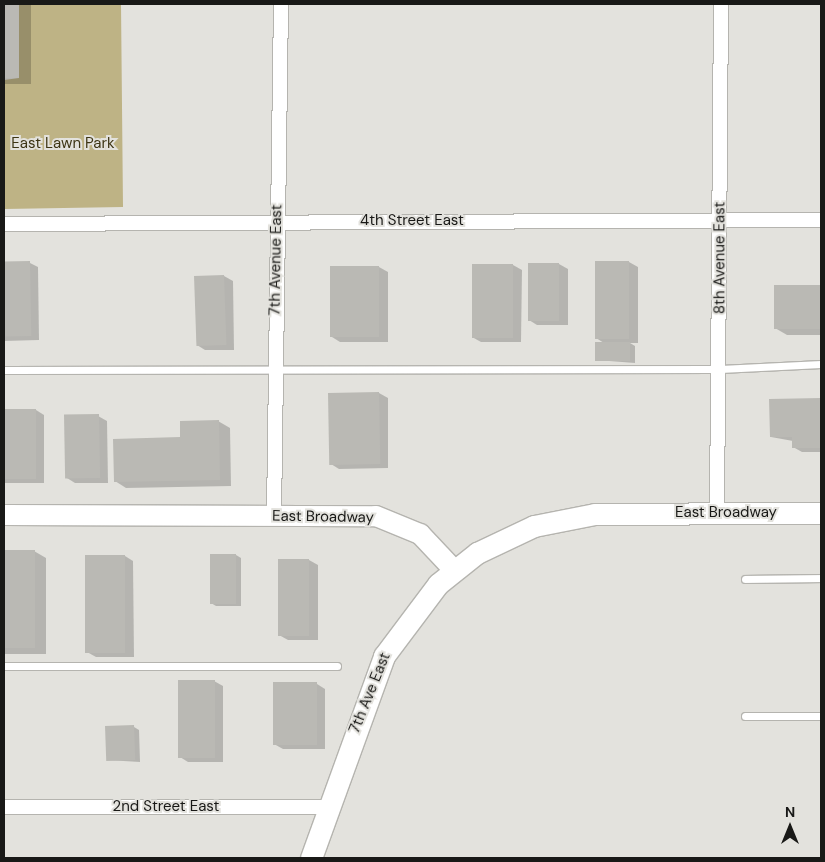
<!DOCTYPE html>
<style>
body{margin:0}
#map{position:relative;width:825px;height:862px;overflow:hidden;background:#e3e2dd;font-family:"DM Sans",sans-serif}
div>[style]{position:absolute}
.green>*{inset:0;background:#beb385}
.shadow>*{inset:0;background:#0003;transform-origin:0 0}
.building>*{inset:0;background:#bab9b4;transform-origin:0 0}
.roads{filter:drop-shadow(1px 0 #b5b4af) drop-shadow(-1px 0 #b5b4af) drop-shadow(0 1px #b5b4af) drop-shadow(0 -1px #b5b4af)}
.lane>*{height:7px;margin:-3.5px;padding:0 3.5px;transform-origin:3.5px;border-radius:3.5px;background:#fff}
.street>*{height:14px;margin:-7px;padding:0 7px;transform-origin:7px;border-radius:7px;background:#fff}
.secondary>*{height:20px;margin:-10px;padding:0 10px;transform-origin:10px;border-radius:10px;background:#fff}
.primary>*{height:21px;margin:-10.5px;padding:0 10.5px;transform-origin:10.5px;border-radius:10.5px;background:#fff}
span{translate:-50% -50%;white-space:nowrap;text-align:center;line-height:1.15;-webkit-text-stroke:4px #e3e2dd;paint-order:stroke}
.park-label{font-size:15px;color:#3d3514}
.street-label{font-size:15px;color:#191917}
.frame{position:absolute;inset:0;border:5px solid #191917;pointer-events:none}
.north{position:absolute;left:765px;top:802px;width:50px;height:50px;-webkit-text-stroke:4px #e3e2dd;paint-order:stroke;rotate:0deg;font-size:14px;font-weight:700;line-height:20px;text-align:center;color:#191917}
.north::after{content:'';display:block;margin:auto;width:18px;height:22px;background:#191917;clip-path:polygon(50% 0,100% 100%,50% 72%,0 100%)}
</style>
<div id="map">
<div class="green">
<div style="clip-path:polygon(19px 4px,121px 4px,123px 207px,4px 209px,4px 80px,19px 78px)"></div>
</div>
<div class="shadow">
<div style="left:4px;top:4px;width:27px;height:80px"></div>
<div style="clip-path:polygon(596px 262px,629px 262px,638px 267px,638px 343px,630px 343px,635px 346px,635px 363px,596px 360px,604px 343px,596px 338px)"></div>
<div style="clip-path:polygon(4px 263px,30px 263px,38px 267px,39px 340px,4px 341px)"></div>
<div style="clip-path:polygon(529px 264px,559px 264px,568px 269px,568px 325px,537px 325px,529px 320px)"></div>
<div style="clip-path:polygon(473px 265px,513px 265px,522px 270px,521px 342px,481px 342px,472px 337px)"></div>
<div style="clip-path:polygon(331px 267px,379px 267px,388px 272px,388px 342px,340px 342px,332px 337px)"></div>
<div style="clip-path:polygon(224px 276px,233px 281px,234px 350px,205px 350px,197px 345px,195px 277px)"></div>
<div style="clip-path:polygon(775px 286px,821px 286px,821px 335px,787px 335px,775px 328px)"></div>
<div style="clip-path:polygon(379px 393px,388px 398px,388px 468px,339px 469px,331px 464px,330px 394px)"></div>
<div style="clip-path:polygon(821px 399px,821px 452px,802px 452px,793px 447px,793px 441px,771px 437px,771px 400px)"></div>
<div style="clip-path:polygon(4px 410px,36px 410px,44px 415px,44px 483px,4px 483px)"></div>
<div style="clip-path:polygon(98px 416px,107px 421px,108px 483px,75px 483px,67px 478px)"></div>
<div style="clip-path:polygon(218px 421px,230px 428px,231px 486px,126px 488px,115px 481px,182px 438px)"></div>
<div style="clip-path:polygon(4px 551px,34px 551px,46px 558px,46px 654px,4px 654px)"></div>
<div style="clip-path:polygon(236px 555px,241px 558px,241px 606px,216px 606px,211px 603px)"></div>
<div style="clip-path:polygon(125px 556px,133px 561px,134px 657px,96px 657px,87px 652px)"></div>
<div style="clip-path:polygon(279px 560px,309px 560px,318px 565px,318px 640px,288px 640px,279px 635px)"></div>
<div style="clip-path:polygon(214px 681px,223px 686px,223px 762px,188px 762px,180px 757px)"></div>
<div style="clip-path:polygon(317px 684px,325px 689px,325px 749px,283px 749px,274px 744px)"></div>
<div style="clip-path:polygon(134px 727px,139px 730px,140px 762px,107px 760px)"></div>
</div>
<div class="building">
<div style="left:4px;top:4px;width:15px;height:74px"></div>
<div style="left:30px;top:261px;width:75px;height:26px;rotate:89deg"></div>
<div style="left:595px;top:261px;width:34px;height:78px"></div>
<div style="left:528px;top:263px;width:31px;height:58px"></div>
<div style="left:472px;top:264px;width:41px;height:74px"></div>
<div style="left:330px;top:266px;width:49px;height:71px"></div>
<div style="left:224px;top:275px;width:70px;height:30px;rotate:88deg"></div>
<div style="left:774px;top:285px;width:47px;height:44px"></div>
<div style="left:595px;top:342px;width:35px;height:19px"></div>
<div style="left:379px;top:392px;width:72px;height:51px;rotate:89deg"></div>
<div style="clip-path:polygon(821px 398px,821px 448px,792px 448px,792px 437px,770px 437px,769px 399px)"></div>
<div style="left:4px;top:409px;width:32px;height:70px"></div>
<div style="left:99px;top:414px;width:64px;height:35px;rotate:89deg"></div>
<div style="clip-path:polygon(219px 420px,220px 480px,114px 482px,113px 439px,180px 437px,180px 421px)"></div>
<div style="left:4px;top:550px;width:31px;height:98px"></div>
<div style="left:210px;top:554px;width:26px;height:50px"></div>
<div style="left:85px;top:555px;width:40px;height:98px"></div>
<div style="left:278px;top:559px;width:31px;height:77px"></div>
<div style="left:178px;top:680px;width:37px;height:78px"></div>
<div style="left:273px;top:682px;width:44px;height:63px"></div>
<div style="left:134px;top:725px;width:35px;height:29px;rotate:88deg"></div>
</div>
<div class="roads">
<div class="lane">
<div style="left:4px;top:370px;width:716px;rotate:-0.08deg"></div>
<div style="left:720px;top:369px;width:101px;rotate:-2.8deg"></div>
<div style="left:745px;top:579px;width:76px;rotate:-0.8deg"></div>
<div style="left:4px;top:666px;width:333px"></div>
<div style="left:745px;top:716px;width:76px"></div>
</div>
<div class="street">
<div style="left:4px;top:224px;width:817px;rotate:-0.28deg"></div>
<div style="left:717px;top:512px;width:508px;rotate:-89.55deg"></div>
<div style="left:274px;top:516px;width:512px;rotate:-89.22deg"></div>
<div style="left:4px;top:807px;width:325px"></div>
</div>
<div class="secondary">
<div style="left:4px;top:515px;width:372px;rotate:0.2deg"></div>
<div style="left:376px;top:516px;width:48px;rotate:22.2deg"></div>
<div style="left:420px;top:534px;width:50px;rotate:46.6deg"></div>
</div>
<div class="primary">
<div style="left:311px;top:858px;width:215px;rotate:-70.1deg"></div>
<div style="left:384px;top:656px;width:90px;rotate:-53.1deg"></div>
<div style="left:438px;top:584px;width:50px;rotate:-38.5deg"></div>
<div style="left:477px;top:553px;width:63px;rotate:-25.3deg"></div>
<div style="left:534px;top:526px;width:62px;rotate:-11.1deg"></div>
<div style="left:595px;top:514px;width:226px;rotate:-0.3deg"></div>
</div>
</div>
<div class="park-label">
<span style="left:63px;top:144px">East Lawn Park</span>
</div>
<div class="street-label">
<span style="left:412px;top:221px">4th Street East</span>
<span style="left:720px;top:258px;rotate:-90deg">8th Avenue East</span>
<span style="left:276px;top:260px;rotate:-89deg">7th Avenue East</span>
<span style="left:726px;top:513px">East Broadway</span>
<span style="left:323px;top:517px;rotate:1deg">East Broadway</span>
<span style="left:370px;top:693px;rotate:-68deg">7th Ave East</span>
<span style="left:166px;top:807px">2nd Street East</span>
</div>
<div class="frame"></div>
<div class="north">N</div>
</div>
